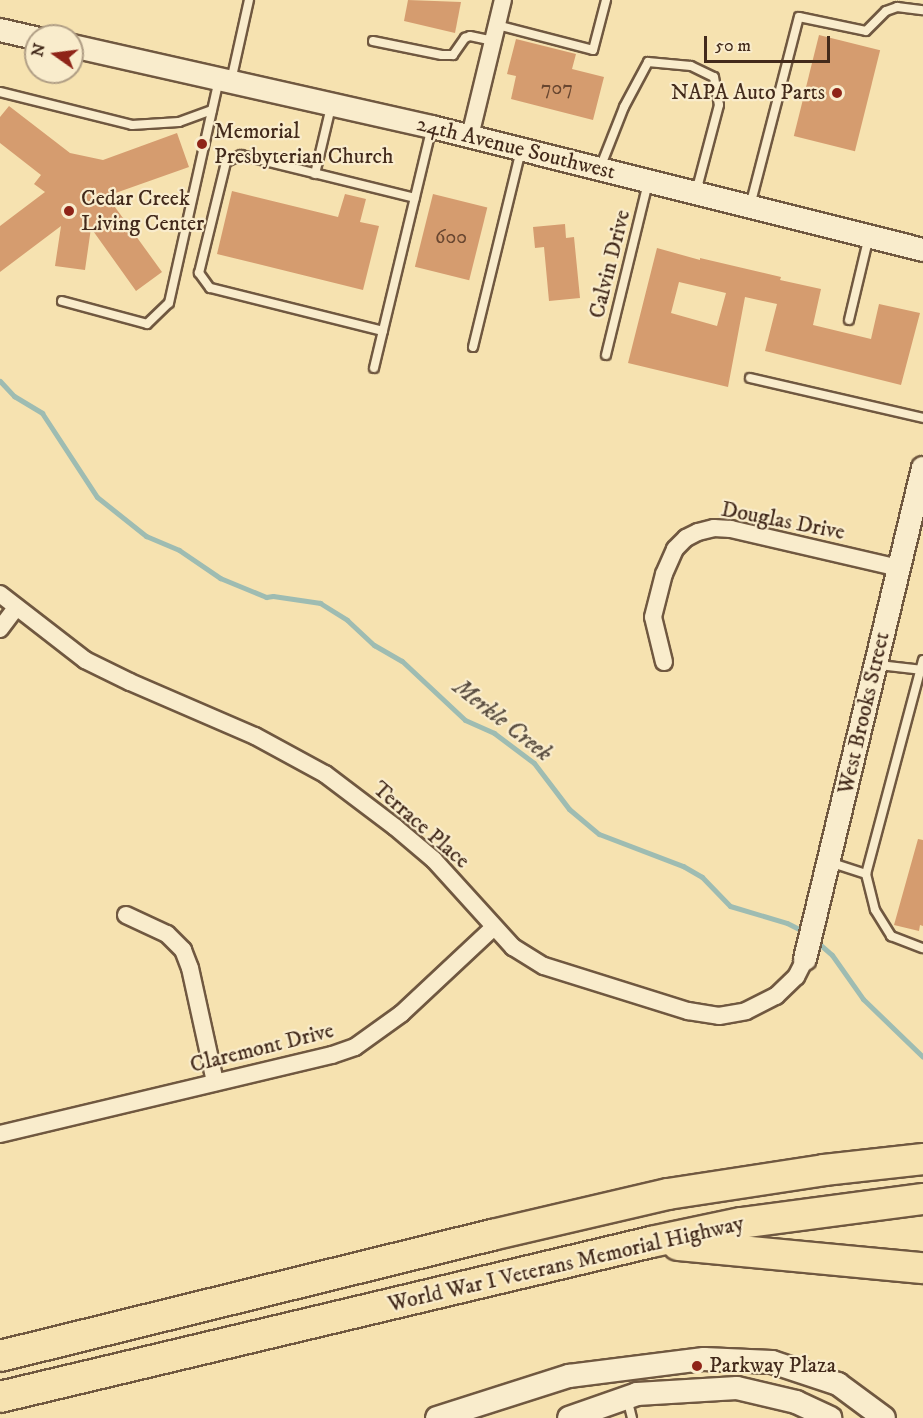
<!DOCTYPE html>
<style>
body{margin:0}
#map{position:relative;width:923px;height:1418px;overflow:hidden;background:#f6e2b0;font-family:"IM FELL DW Pica",serif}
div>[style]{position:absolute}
.stream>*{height:5px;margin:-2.5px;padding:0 2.5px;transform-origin:2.5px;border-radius:2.5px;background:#9ebcb2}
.building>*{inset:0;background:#d59c6f;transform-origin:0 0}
.roads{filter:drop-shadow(2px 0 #705840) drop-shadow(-2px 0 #705840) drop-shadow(0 2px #705840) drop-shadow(0 -2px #705840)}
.lane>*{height:8px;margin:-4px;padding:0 4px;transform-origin:4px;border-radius:4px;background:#f9eccc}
.street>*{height:16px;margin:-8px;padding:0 8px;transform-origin:8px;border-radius:8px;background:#f9eccc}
.secondary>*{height:22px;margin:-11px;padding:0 11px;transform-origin:11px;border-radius:11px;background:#f9eccc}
.highway>*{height:30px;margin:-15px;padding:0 15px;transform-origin:15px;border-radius:15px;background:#f6e2b0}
.dots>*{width:16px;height:16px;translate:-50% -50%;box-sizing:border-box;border:3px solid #f9eccc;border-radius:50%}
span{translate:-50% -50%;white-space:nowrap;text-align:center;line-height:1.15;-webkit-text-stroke:4.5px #f9eccc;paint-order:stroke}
.number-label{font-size:20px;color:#684630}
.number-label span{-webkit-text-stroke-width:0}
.poi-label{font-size:22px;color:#432a1b}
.right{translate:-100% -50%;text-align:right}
.left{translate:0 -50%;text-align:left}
.street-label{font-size:22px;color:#432a1b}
.water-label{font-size:24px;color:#5a4e41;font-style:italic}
.north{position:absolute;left:24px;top:24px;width:60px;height:60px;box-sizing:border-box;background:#f9eccc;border:2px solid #b09e85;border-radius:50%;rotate:284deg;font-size:16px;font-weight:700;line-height:24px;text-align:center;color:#432a1b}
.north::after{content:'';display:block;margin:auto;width:21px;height:27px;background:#8f2418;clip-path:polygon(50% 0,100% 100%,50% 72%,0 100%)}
.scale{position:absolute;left:704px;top:36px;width:126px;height:27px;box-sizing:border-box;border:3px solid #432a1b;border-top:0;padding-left:8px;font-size:18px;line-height:21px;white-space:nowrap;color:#432a1b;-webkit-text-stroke:4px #f9eccc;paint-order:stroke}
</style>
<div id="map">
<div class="stream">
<div style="left:0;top:381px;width:21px;rotate:47deg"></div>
<div style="left:14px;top:396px;width:33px;rotate:31deg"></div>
<div style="left:42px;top:413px;width:100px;rotate:56.8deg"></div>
<div style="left:97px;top:497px;width:63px;rotate:38.5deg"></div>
<div style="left:146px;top:536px;width:36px;rotate:23deg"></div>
<div style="left:179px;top:550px;width:50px;rotate:34.3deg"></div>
<div style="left:220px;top:578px;width:50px;rotate:22.4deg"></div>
<div style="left:266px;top:597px;width:7px;rotate:-8deg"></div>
<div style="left:273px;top:596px;width:48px;rotate:8.5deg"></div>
<div style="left:320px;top:603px;width:32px;rotate:32deg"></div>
<div style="left:347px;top:620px;width:37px;rotate:43deg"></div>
<div style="left:374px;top:645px;width:32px;rotate:30deg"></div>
<div style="left:402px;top:661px;width:86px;rotate:43.1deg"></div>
<div style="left:465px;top:720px;width:32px;rotate:24deg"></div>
<div style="left:494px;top:733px;width:50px;rotate:36.9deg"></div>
<div style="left:534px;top:763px;width:58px;rotate:52.7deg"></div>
<div style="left:569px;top:809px;width:39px;rotate:40deg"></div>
<div style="left:599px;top:834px;width:90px;rotate:20.9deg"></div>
<div style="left:683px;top:866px;width:22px;rotate:30deg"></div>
<div style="left:702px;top:877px;width:40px;rotate:46deg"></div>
<div style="left:730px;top:906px;width:59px;rotate:16.6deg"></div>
<div style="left:787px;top:923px;width:20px;rotate:27deg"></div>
<div style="left:816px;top:941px;width:21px;rotate:41deg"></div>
<div style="left:832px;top:955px;width:54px;rotate:54.8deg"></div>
<div style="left:863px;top:999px;width:83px;rotate:44deg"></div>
</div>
<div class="building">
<div style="clip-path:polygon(408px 0,461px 2px,455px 33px,404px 21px)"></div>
<div style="left:819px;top:35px;width:63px;height:104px;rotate:14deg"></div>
<div style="clip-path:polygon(516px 39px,576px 54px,572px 69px,604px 77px,593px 120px,511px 99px,516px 76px,507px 74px)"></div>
<div style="clip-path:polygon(9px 106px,70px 153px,103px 160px,177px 133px,189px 167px,107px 196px,162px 272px,136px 291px,91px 228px,85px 270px,55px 266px,61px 226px,0 272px,0 226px,45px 192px,34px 184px,41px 175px,0 143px,0 117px)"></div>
<div style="clip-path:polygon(232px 191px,338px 217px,345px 194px,366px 199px,360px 222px,379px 226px,363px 290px,217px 254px)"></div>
<div style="left:433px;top:194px;width:56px;height:75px;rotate:14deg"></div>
<div style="clip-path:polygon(565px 224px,566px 238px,574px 237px,580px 298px,549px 301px,544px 247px,535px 248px,533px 227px)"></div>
<div style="clip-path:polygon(evenodd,657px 248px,700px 260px,700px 258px,781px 277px,780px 280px,821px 289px,813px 325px,871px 339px,879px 304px,920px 313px,901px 385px,765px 351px,777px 304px,745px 297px,728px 387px,628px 363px,657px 248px,679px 282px,726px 293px,717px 326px,671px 313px,679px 282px)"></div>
<div style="clip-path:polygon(918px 839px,923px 840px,923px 926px,920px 925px,919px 931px,894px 925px)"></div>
</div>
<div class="roads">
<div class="lane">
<div style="left:497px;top:25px;width:99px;rotate:14.6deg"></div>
<div style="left:593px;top:50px;width:52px;rotate:-75.4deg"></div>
<div style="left:373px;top:41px;width:70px;rotate:11.5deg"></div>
<div style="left:442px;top:55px;width:11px"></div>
<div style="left:453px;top:55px;width:21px;rotate:-55deg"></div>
<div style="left:465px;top:38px;width:5px;rotate:-22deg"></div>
<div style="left:470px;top:36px;width:24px;rotate:12deg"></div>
<div style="left:231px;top:81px;width:83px;rotate:-77.5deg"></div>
<div style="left:0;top:92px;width:136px;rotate:14deg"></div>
<div style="left:132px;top:125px;width:47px;rotate:-3.7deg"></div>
<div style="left:179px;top:122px;width:35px;rotate:-20deg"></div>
<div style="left:600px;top:168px;width:66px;rotate:-68.5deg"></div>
<div style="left:624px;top:107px;width:51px;rotate:-61.9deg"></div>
<div style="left:648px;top:62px;width:43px;rotate:5.3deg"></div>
<div style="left:691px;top:66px;width:25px;rotate:26deg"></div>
<div style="left:714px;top:77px;width:28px;rotate:80deg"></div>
<div style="left:719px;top:105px;width:90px;rotate:104.8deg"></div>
<div style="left:315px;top:174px;width:69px;rotate:-76.6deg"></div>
<div style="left:750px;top:206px;width:195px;rotate:-75.5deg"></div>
<div style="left:799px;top:17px;width:68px;rotate:11.8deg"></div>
<div style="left:866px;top:31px;width:28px;rotate:-45deg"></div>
<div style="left:886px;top:11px;width:12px;rotate:-20deg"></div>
<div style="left:897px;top:7px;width:26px;rotate:7deg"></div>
<div style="left:62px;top:301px;width:88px;rotate:15.1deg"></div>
<div style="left:147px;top:324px;width:30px;rotate:-44deg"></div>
<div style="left:169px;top:303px;width:230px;rotate:-77.4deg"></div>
<div style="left:849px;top:320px;width:86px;rotate:-76.6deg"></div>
<div style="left:383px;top:331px;width:178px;rotate:-166deg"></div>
<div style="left:210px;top:288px;width:19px;rotate:-126deg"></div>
<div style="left:199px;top:273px;width:114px;rotate:-76.3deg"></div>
<div style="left:226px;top:162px;width:17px;rotate:-25deg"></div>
<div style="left:241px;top:155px;width:179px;rotate:13.9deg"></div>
<div style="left:473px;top:347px;width:203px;rotate:-76.3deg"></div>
<div style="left:606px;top:355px;width:177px;rotate:-76.3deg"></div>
<div style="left:374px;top:368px;width:248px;rotate:-76.5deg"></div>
<div style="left:750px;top:378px;width:178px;rotate:13deg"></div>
<div style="left:923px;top:660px;width:221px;rotate:104.9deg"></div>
<div style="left:866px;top:874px;width:37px;rotate:76deg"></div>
<div style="left:875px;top:910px;width:31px;rotate:58deg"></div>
<div style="left:891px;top:936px;width:34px;rotate:21deg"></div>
<div style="left:879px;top:665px;width:44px;rotate:6.5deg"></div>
<div style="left:829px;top:862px;width:39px;rotate:18deg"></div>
<div style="left:627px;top:1398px;width:21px;rotate:76deg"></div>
</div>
<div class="street">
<div style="left:470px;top:136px;width:140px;rotate:-76.4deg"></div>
<div style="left:0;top:594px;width:108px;rotate:37.8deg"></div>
<div style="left:85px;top:660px;width:50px;rotate:26.1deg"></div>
<div style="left:130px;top:682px;width:136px;rotate:23.4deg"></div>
<div style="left:255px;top:736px;width:80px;rotate:28.5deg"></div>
<div style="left:325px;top:774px;width:88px;rotate:37.1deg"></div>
<div style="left:395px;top:827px;width:51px;rotate:40.2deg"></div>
<div style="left:434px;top:860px;width:118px;rotate:47.8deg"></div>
<div style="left:513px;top:947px;width:36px;rotate:32deg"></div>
<div style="left:544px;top:966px;width:151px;rotate:17.4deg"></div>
<div style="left:688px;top:1011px;width:31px;rotate:9deg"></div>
<div style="left:719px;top:1016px;width:27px;rotate:-10deg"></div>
<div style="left:746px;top:1011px;width:34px;rotate:-27deg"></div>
<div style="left:776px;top:996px;width:28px;rotate:-44deg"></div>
<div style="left:796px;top:977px;width:20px;rotate:-63deg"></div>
<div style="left:0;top:629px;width:26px;rotate:-53deg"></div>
<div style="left:664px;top:662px;width:46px;rotate:-103.7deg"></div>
<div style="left:653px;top:617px;width:44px;rotate:-75.7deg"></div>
<div style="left:664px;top:574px;width:27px;rotate:-66deg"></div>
<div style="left:675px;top:549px;width:16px;rotate:-45deg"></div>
<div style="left:686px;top:538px;width:13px;rotate:-27deg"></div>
<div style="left:698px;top:532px;width:16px;rotate:-14deg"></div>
<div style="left:714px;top:528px;width:17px;rotate:3deg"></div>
<div style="left:731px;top:529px;width:171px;rotate:13.1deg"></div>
<div style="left:126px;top:915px;width:45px;rotate:24.9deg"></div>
<div style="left:167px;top:934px;width:23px;rotate:45deg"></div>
<div style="left:183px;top:950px;width:19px;rotate:69deg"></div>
<div style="left:190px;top:968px;width:117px;rotate:77.6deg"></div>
<div style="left:0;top:1134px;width:341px;rotate:-13.4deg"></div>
<div style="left:332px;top:1055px;width:24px;rotate:-19deg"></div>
<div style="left:355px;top:1047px;width:57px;rotate:-35.7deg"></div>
<div style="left:401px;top:1014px;width:127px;rotate:-43.1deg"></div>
</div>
<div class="secondary">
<div style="left:0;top:30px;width:37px;rotate:13deg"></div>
<div style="left:72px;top:46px;width:369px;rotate:12.7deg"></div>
<div style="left:432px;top:127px;width:506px;rotate:14.06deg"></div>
<div style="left:805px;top:959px;width:505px;rotate:-76.49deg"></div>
<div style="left:437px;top:1418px;width:139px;rotate:-17.7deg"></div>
<div style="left:569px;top:1376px;width:136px;rotate:-7.2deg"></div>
<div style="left:704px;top:1359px;width:68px;rotate:2.5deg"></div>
<div style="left:772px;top:1362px;width:70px;rotate:18.4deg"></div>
<div style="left:838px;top:1384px;width:57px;rotate:36.5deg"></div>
<div style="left:569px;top:1418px;width:72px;rotate:-19.4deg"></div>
<div style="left:637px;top:1394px;width:100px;rotate:-3.4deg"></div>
<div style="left:737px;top:1388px;width:61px;rotate:13.3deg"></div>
<div style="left:796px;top:1402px;width:38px;rotate:25deg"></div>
</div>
<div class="highway">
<div style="left:678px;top:1245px;width:246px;rotate:5.4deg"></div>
<div style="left:0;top:1356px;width:507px;rotate:-13.82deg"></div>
<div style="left:492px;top:1235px;width:181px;rotate:-13.1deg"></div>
<div style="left:668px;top:1194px;width:158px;rotate:-8.7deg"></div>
<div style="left:824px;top:1170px;width:100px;rotate:-6.3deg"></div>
<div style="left:0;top:1397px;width:669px;rotate:-13.39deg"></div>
<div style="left:651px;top:1242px;width:92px;rotate:-11.9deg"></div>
<div style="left:741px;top:1223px;width:184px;rotate:-7.5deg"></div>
</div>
</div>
<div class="dots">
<div style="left:837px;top:93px;background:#8f2418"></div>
<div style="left:202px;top:144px;background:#8f2418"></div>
<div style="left:69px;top:211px;background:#8f2418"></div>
<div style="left:697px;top:1366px;background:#8f2418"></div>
</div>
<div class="number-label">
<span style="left:557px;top:88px">707</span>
<span style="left:451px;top:237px">600</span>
</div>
<div class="poi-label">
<span class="right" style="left:825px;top:93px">NAPA Auto Parts</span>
<span class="left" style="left:214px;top:144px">Memorial<br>Presbyterian Church</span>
<span class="left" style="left:81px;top:211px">Cedar Creek<br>Living Center</span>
<span class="left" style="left:709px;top:1366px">Parkway Plaza</span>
</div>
<div class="street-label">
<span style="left:516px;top:148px;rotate:14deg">24th Avenue Southwest</span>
<span style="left:610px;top:264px;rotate:-76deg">Calvin Drive</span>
<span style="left:783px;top:521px;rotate:11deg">Douglas Drive</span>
<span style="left:864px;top:713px;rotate:-77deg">West Brooks Street</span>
<span style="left:421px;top:825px;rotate:41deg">Terrace Place</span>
<span style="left:262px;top:1048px;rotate:-14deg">Claremont Drive</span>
<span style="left:566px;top:1264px;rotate:-13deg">World War I Veterans Memorial Highway</span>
</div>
<div class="water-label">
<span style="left:502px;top:721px;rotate:38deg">Merkle Creek</span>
</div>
<div class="north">N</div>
<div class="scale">50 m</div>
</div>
